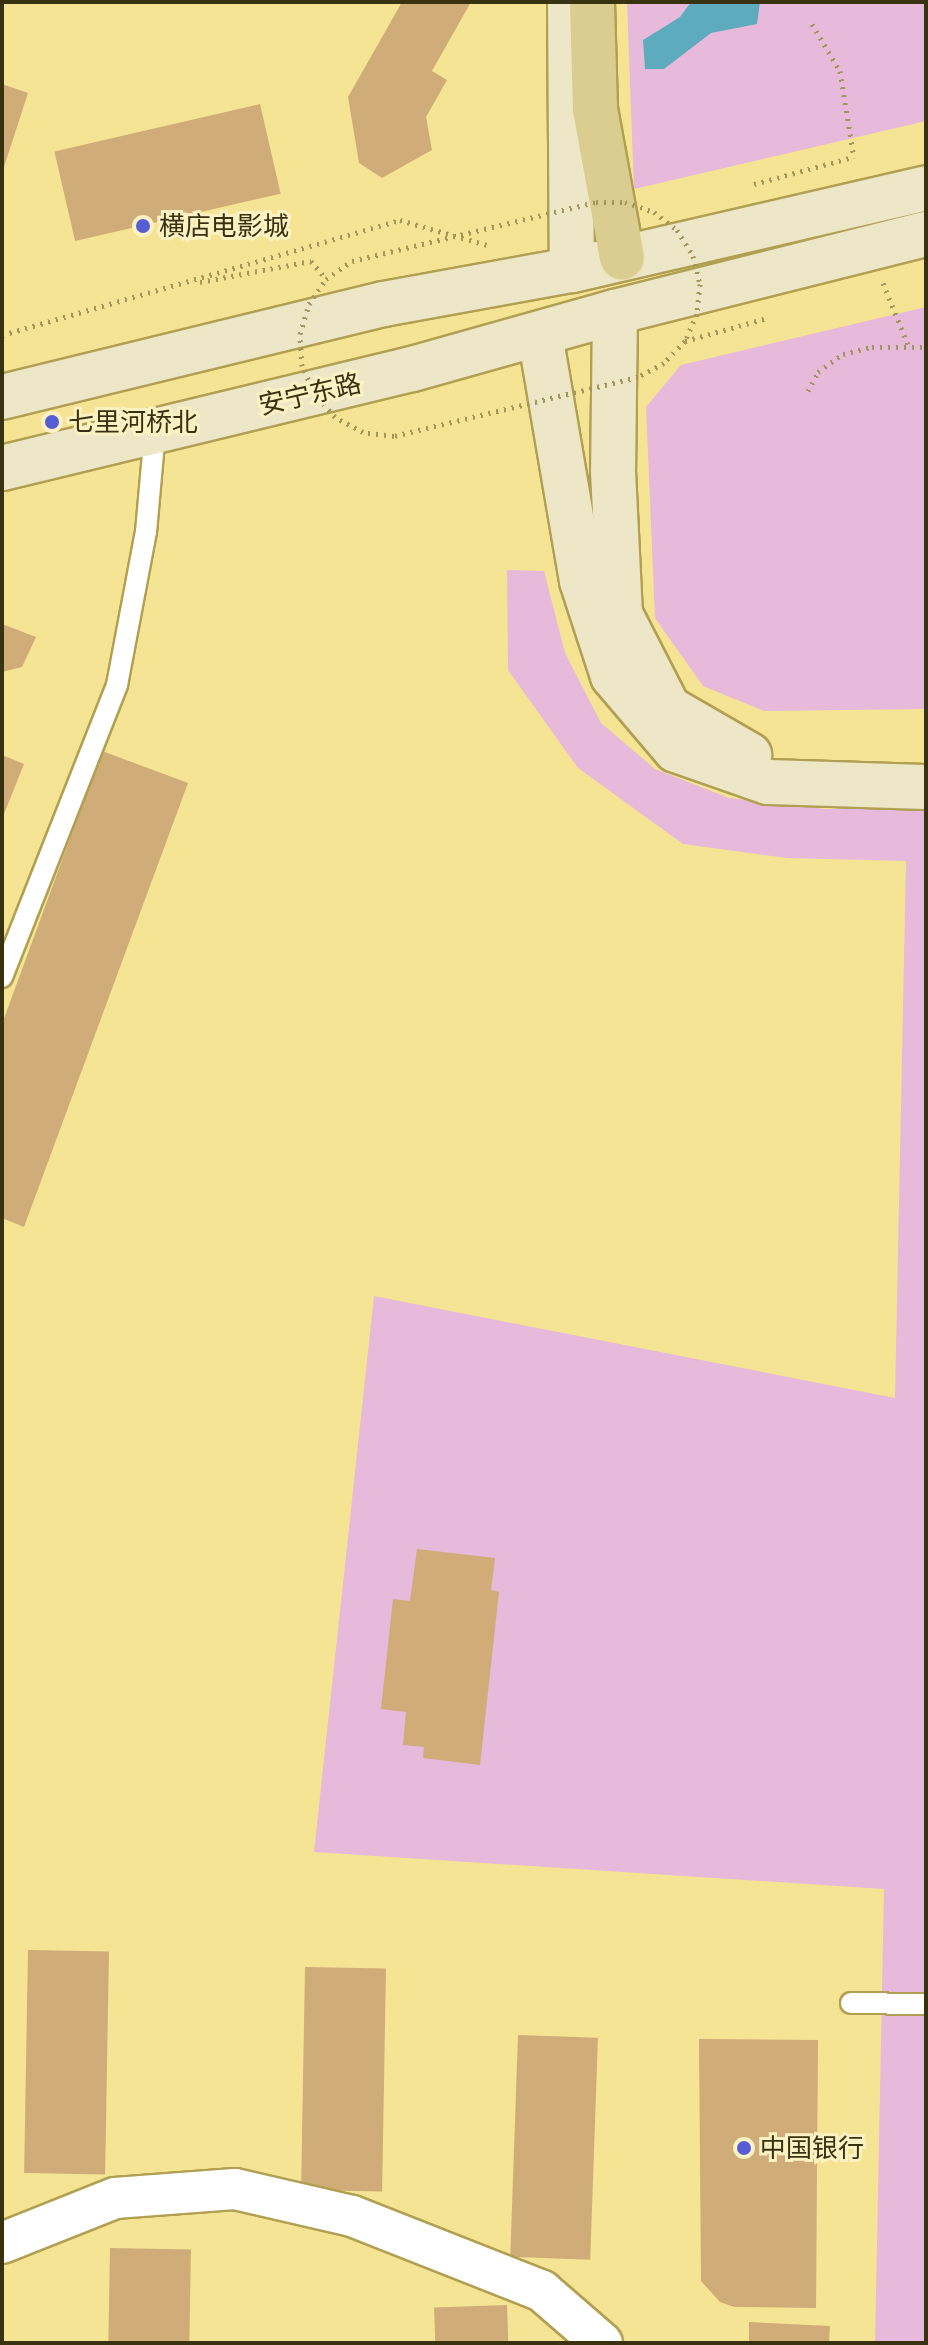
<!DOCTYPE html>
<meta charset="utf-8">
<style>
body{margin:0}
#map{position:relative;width:928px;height:2345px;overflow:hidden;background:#f6e495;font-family:Inter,"Noto Sans SC",sans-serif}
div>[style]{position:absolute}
.green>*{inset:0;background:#e7b9da}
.water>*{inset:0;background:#5fabbe}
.building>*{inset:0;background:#d0ac78;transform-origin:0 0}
.path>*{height:5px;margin-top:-2.5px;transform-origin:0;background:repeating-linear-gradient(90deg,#a3965b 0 2px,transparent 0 8px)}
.roads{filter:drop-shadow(2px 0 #b19f52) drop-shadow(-2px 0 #b19f52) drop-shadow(0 2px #b19f52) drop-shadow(0 -2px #b19f52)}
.lane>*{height:20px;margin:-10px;padding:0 10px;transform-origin:10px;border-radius:10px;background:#fff}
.street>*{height:40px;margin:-20px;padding:0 20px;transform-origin:20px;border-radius:20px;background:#fff}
.secondary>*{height:44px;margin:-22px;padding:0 22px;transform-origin:22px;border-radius:22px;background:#ede6c7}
.primary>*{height:44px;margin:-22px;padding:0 22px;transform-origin:22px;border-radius:22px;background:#dacd8f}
.path-bridge>*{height:5px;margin-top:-2.5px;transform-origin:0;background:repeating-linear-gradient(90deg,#a3965b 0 2px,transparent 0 8px)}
.dots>*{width:22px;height:22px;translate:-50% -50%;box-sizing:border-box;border:4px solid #fcf1c3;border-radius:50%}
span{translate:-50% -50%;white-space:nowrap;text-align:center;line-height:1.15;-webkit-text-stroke:6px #fcf1c3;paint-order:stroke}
.poi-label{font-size:26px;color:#393211}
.left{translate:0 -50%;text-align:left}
.street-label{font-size:26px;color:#393211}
.frame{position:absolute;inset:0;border:4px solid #393211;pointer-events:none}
</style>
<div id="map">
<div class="green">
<div style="clip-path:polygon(627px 2px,926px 2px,926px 121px,634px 189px)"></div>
<div style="clip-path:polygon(926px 307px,926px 709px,764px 711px,703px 686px,655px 618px,646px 407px,681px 365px)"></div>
<div style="clip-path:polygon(507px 570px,544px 571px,565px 653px,601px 723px,655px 769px,729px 798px,825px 809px,926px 807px,926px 2343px,875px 2343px,884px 1889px,314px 1852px,374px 1296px,895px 1398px,906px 861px,787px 858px,683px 844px,578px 768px,508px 670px)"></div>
</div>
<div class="water">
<div style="clip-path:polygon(691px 2px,760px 2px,757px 24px,711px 33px,664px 69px,645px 69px,643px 40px,680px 17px)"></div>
</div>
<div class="building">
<div style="clip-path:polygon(402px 2px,471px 2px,432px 71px,447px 80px,426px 117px,432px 150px,382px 178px,359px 163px,348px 97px)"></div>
<div style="clip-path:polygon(2px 84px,28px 93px,3px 170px,2px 170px)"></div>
<div style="left:260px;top:104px;width:92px;height:211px;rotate:77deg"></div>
<div style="clip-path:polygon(2px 624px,36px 637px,22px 667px,2px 672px)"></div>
<div style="clip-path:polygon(102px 751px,188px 783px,24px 1227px,2px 1218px,2px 1024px)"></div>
<div style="clip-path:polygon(2px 755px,24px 764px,2px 819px)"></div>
<div style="clip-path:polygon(417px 1549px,495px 1558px,491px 1590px,499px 1592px,480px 1765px,423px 1758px,424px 1747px,403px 1745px,406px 1712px,381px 1709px,393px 1599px,410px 1601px)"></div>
<div style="left:28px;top:1950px;width:81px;height:223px;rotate:1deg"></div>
<div style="left:305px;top:1967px;width:81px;height:223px;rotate:1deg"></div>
<div style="left:518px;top:2035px;width:80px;height:222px;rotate:2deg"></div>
<div style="clip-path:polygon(699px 2039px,818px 2040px,816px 2308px,734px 2307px,720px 2302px,701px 2281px)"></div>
<div style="left:110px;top:2248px;width:81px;height:95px;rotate:1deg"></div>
<div style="left:507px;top:2305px;width:38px;height:73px;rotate:88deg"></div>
<div style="clip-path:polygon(749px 2322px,830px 2326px,829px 2343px,749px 2343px)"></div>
</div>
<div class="path">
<div style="left:812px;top:24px;width:55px;rotate:59.2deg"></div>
<div style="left:840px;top:71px;width:88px;rotate:80.9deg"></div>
<div style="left:754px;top:184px;width:103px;rotate:-15.3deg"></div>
<div style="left:200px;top:282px;width:113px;rotate:-10.7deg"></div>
<div style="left:311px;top:261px;width:23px;rotate:50deg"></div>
<div style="left:883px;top:283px;width:67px;rotate:68deg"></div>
<div style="left:2px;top:335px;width:414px;rotate:-16.1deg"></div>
<div style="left:400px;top:220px;width:91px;rotate:16deg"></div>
<div style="left:685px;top:341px;width:85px;rotate:-15.7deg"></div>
<div style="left:808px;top:391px;width:21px;rotate:-62deg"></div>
<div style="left:818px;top:372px;width:31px;rotate:-36deg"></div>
<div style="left:843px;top:354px;width:30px;rotate:-14deg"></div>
<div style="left:872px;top:347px;width:54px"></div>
</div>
<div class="roads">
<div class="lane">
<div style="left:2px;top:977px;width:314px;rotate:-68.5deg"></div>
<div style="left:117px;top:685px;width:156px;rotate:-79.3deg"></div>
<div style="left:146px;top:532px;width:101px;rotate:-84.9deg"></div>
<div style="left:851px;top:2003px;width:75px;rotate:0.8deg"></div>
</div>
<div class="street">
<div style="left:2px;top:2243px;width:122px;rotate:-21.7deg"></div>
<div style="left:115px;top:2198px;width:120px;rotate:-4.3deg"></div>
<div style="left:235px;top:2189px;width:120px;rotate:13deg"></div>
<div style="left:352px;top:2216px;width:204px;rotate:21.5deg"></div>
<div style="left:542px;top:2291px;width:79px;rotate:40.9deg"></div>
</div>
<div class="secondary">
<div style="left:570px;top:2px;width:268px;rotate:89.6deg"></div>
<div style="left:615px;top:312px;width:159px;rotate:90.7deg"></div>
<div style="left:613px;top:471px;width:143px;rotate:87.2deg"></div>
<div style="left:620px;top:614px;width:106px;rotate:62.9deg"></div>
<div style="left:668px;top:708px;width:94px;rotate:30.1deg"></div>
<div style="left:540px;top:335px;width:250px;rotate:80.3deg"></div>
<div style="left:582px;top:581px;width:100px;rotate:71.9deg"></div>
<div style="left:613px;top:676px;width:97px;rotate:49.6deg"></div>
<div style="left:676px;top:750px;width:97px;rotate:19.2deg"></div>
<div style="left:768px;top:782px;width:158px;rotate:1.8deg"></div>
<div style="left:2px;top:397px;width:393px;rotate:-13.7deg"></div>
<div style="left:384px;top:304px;width:191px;rotate:-10.3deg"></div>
<div style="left:572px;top:270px;width:363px;rotate:-13deg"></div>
<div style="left:2px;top:468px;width:422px;rotate:-13.6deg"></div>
<div style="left:412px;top:369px;width:211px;rotate:-15.7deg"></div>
<div style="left:615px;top:312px;width:321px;rotate:-14.1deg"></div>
</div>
<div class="primary">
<div style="left:592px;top:2px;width:107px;rotate:88.4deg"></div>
<div style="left:595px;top:109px;width:151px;rotate:79.7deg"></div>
</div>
</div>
<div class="path-bridge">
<div style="left:596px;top:202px;width:29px"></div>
<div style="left:625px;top:202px;width:31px;rotate:19deg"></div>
<div style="left:654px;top:212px;width:29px;rotate:38deg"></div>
<div style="left:677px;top:230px;width:31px;rotate:58deg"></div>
<div style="left:693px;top:256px;width:29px;rotate:76deg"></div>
<div style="left:700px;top:284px;width:30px;rotate:96deg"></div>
<div style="left:697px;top:314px;width:30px;rotate:114deg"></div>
<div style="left:685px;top:341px;width:30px;rotate:134deg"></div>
<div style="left:664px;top:363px;width:30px;rotate:152deg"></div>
<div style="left:638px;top:377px;width:251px;rotate:166.4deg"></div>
<div style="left:394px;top:436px;width:31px;rotate:-173deg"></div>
<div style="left:363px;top:432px;width:32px;rotate:-152deg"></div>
<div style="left:335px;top:417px;width:30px;rotate:-131deg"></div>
<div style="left:315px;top:394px;width:31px;rotate:-115deg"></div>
<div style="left:302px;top:366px;width:32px;rotate:-94deg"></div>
<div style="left:300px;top:334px;width:31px;rotate:-73deg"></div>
<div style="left:309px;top:304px;width:30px;rotate:-56deg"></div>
<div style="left:326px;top:279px;width:32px;rotate:-35deg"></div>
<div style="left:352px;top:261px;width:251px;rotate:-13.6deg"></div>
</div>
<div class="dots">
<div style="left:143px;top:226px;background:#575dd4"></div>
<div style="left:52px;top:422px;background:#575dd4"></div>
<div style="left:744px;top:2148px;background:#575dd4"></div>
</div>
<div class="poi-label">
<span class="left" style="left:159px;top:226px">横店电影城</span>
<span class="left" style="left:68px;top:422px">七里河桥北</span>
<span class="left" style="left:760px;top:2148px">中国银行</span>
</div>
<div class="street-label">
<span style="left:310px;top:394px;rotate:-13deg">安宁东路</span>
</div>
<div class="frame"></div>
</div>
